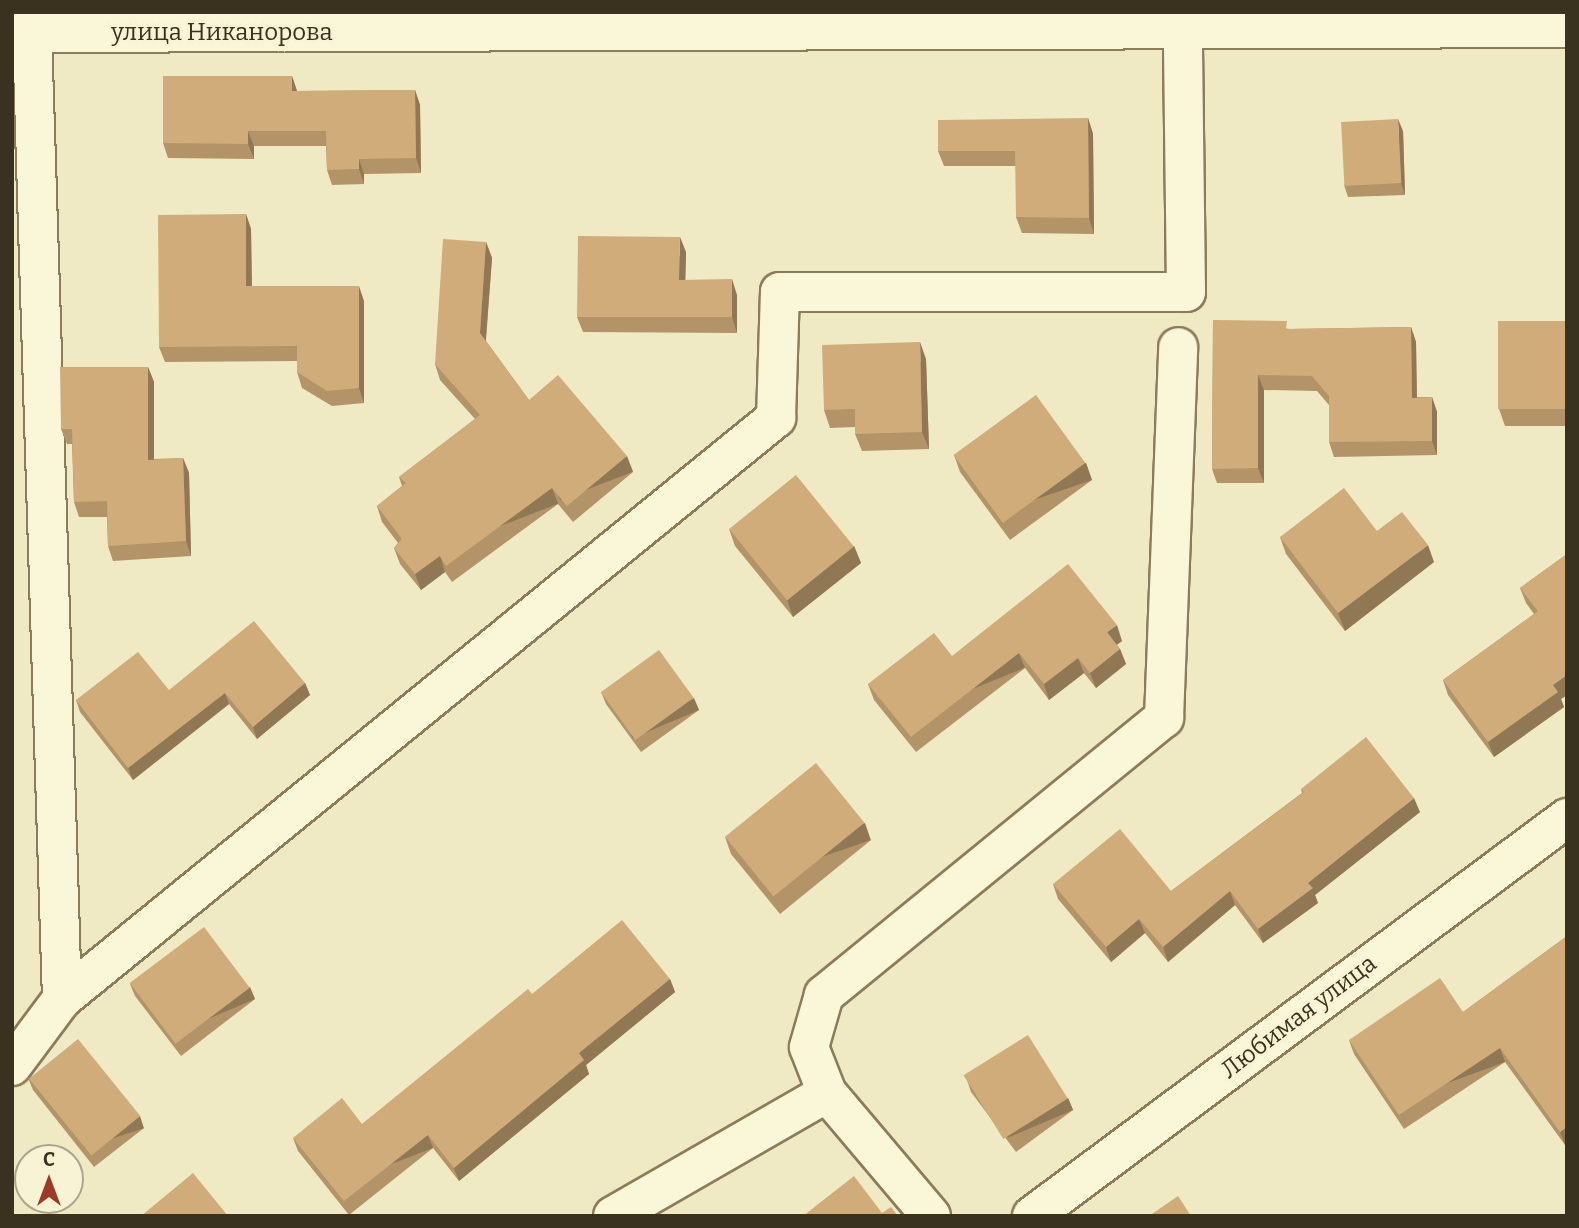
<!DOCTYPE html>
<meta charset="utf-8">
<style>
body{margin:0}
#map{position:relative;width:1579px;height:1228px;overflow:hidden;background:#f0eac4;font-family:Bitter,serif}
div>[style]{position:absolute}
.roads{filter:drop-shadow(2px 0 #8b7c5a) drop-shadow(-2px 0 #8b7c5a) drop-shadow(0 2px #8b7c5a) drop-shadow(0 -2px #8b7c5a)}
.minor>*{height:38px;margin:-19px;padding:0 19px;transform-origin:19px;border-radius:19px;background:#faf6d8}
.wall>*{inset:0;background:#b29468}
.shaded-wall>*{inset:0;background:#917855;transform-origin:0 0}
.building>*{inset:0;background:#cfac79;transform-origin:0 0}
span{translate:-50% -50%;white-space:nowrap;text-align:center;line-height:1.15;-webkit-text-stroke:5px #f7f3d4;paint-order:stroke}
.street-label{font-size:24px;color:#3a311e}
.frame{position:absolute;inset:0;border:14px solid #3a311e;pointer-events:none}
.north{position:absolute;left:14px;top:1144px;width:70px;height:70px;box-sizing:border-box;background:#f7f3d4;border:2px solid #aba58b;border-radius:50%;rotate:0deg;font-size:19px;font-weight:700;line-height:28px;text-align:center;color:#3a311e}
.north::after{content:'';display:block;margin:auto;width:24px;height:32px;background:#9c3b28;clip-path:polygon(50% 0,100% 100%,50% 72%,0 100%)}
</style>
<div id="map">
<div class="roads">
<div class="minor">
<div style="left:12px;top:33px;width:1555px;rotate:-0.18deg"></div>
<div style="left:62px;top:999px;width:921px;rotate:-39.14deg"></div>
<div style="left:776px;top:418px;width:126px;rotate:-88.2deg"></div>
<div style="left:780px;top:292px;width:406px"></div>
<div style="left:1186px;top:292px;width:263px;rotate:-90.7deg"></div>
<div style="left:12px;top:1066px;width:84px;rotate:-53.3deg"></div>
<div style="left:62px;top:999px;width:965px;rotate:-91.78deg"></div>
<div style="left:613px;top:1216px;width:247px;rotate:-29.9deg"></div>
<div style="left:931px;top:1216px;width:161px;rotate:-130.2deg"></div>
<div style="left:827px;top:1093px;width:49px;rotate:-111.4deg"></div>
<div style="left:809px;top:1047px;width:54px;rotate:-73.9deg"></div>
<div style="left:824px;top:995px;width:439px;rotate:-39.2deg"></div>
<div style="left:1164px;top:718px;width:371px;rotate:-87.8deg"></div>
<div style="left:1032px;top:1216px;width:667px;rotate:-36.65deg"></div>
</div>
</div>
<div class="wall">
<div style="clip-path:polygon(292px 76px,297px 91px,415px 90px,420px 105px,421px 173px,364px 174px,364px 184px,332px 185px,327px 170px,326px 146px,254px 146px,254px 159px,168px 158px,163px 143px)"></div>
<div style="clip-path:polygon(1088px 118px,1093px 134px,1094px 234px,1022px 233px,1016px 217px,1016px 166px,944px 166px,938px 151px)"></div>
<div style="clip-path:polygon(1403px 131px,1405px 195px,1348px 197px,1344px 185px)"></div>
<div style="clip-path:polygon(246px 214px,251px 229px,252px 286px,364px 301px,364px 403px,332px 406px,302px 388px,297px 372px,297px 361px,165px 362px,159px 347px)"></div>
<div style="clip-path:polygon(486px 242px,492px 258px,486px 341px,529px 400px,633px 472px,573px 522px,558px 504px,452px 582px,445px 572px,421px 590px,400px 564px,394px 548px,398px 543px,382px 522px,377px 506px,402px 486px,399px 477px,475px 419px,440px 380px,435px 364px)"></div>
<div style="clip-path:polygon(686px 252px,685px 280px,737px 295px,737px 333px,583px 332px,577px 317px)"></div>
<div style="clip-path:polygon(1213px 320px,1290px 329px,1411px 327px,1416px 342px,1417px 397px,1432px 397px,1437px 412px,1437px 455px,1334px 457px,1329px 442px,1329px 405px,1317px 391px,1264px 390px,1264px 483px,1217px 483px,1212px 469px)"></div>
<div style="clip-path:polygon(1567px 321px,1567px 426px,1505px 426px,1499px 409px)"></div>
<div style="clip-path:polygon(926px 359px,929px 449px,862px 451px,855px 434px,855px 427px,830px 428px,824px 410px)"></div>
<div style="clip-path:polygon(148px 367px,154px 382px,154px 459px,183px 458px,189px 473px,191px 556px,113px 561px,108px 546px,107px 517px,79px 517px,74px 502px,72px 444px,67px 444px,61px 429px)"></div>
<div style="clip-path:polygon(954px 455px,1086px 463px,1092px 480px,1010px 540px,960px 472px)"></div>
<div style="clip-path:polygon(729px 529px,854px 546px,861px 563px,793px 617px,735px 546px)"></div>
<div style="clip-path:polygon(1377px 531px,1434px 562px,1345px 631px,1286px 554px,1280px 537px)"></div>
<div style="clip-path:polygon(1567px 554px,1567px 695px,1561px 699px,1564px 707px,1494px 757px,1448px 695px,1443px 680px,1534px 614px,1526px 603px,1520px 588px)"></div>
<div style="clip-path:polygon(1122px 641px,1117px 645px,1120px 649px,1126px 664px,1096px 688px,1084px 673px,1049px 700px,1025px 668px,916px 752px,874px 700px,868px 684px,952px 656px)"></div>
<div style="clip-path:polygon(305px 683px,310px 695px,257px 739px,229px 704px,133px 780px,80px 712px,76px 700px,169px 690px)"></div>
<div style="clip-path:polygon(601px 692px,699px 710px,641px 752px,606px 704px)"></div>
<div style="clip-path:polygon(1301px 789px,1420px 812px,1315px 895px,1318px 903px,1263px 943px,1235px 905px,1168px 962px,1145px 933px,1111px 962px,1058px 899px,1053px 884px,1171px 891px,1302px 793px)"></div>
<div style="clip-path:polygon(725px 837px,871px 840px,780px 914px,731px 854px)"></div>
<div style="clip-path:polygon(1567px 936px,1567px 1144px,1565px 1145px,1505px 1062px,1404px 1129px,1354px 1054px,1349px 1040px,1463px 1012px)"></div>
<div style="clip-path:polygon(670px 979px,675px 992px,586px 1065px,589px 1074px,459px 1181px,433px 1148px,349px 1215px,298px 1151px,293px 1138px,362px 1124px,532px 994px)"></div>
<div style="clip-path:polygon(130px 984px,255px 999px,181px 1056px,135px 996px)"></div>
<div style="clip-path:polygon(28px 1078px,144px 1128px,94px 1167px,33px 1090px)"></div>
<div style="clip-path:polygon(967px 1080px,1068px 1098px,1073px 1110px,1016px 1152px,971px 1092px)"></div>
</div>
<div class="shaded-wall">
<div style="clip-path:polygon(292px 76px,297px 91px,292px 91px)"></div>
<div style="clip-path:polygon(415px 90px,420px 105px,421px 173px,416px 158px)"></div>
<div style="clip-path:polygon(1088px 118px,1093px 134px,1094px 234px,1089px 218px)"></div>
<div style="clip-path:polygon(1398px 119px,1403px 131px,1405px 195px,1401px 183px)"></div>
<div style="clip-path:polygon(248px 131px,254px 146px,254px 159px,248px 144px)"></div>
<div style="clip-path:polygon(359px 159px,364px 174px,364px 184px,359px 169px)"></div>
<div style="clip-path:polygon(246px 214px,251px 229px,252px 301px,246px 286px)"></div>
<div style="clip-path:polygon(680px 237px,686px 252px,685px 296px,679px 280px)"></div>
<div style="clip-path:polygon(486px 242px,492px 258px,485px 349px,480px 333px)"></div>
<div style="clip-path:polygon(732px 279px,737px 295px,737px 333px,732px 317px)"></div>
<div style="clip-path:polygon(359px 286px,364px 301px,364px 403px,359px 388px)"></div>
<div style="clip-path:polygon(1411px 327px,1416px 342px,1417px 412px,1412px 398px)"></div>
<div style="clip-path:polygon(920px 342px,926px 359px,929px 449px,922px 432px)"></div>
<div style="clip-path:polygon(148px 367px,154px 382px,154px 475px,148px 460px)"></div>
<div style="clip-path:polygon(1258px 375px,1264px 390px,1264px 483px,1258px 468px)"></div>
<div style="clip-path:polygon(1432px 397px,1437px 412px,1437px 455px,1432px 441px)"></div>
<div style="left:627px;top:456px;width:17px;height:78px;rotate:69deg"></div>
<div style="clip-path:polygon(183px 458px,189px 473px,191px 556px,186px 541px)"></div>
<div style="left:1086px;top:463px;width:18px;height:102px;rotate:71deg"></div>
<div style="left:552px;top:488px;width:17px;height:132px;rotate:69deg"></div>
<div style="clip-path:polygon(1428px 545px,1434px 562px,1345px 631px,1338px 613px)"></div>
<div style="clip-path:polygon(854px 546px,861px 563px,793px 617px,787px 600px)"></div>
<div style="clip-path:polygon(440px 556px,445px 572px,421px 590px,415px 574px)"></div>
<div style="clip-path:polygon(1117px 625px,1122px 641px,1113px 647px,1107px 632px)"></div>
<div style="clip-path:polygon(1120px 649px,1126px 664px,1096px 688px,1090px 673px)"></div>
<div style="left:1019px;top:653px;width:16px;height:137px;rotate:68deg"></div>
<div style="clip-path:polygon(1078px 658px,1084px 673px,1049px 700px,1044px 684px)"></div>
<div style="clip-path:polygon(1567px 675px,1567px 695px,1561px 699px,1564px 707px,1494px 757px,1488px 742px,1553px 685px)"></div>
<div style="clip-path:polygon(305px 683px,310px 695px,257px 739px,253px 727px)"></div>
<div style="clip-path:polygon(225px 693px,229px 704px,133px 780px,128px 768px)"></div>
<div style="left:694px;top:698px;width:13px;height:72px;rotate:67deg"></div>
<div style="clip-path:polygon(1414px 798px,1420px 812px,1315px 895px,1318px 903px,1263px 943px,1258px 929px,1308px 883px)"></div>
<div style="left:865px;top:823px;width:18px;height:118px;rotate:71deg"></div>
<div style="clip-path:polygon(1230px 891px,1235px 905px,1168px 962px,1163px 947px)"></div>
<div style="clip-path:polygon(1139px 919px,1145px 933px,1111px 962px,1106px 947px)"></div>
<div style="clip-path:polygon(670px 979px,675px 992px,586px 1065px,589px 1074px,459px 1181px,454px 1168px,579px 1053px)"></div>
<div style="left:250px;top:987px;width:13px;height:93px;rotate:67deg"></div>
<div style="left:1500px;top:1048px;width:15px;height:121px;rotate:70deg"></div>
<div style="left:1068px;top:1098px;width:13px;height:71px;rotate:67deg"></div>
<div style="left:140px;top:1116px;width:13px;height:63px;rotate:72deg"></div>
<div style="clip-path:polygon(1567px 1127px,1567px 1144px,1565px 1145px,1560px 1132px)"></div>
<div style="left:428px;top:1135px;width:14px;height:107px;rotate:69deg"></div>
</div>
<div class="building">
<div style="clip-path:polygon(163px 76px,292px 76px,292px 91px,415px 90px,416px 158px,359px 159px,359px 169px,327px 170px,326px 131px,248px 131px,248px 144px,163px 143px)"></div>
<div style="clip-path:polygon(1088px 118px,1089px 218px,1016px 217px,1015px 151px,938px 151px,938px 120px)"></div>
<div style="left:1398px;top:119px;width:64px;height:57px;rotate:87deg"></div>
<div style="clip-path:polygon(246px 214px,246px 286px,359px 286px,359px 388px,327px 391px,297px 372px,297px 346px,159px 347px,158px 215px)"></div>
<div style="clip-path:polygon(578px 236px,680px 237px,679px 280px,732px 279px,732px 317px,577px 317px)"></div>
<div style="clip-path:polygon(443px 239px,486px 242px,480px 333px,529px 400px,558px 375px,627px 456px,567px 506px,552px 488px,446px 566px,440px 556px,415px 574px,394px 548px,402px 539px,377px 506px,406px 483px,399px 477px,480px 415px,435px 364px)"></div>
<div style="clip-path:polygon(1213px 320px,1287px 321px,1286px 329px,1411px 327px,1412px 398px,1432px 397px,1432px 441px,1329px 442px,1329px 396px,1312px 376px,1258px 375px,1258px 468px,1212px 469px)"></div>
<div style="left:1498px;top:321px;width:69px;height:88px"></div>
<div style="clip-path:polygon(920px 342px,922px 432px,855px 434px,855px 409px,824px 410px,822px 345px)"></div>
<div style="clip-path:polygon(60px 367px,148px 367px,148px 460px,183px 458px,186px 541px,108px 546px,107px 501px,74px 502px,72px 429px,61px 429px)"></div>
<div style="left:1036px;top:395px;width:84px;height:102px;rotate:54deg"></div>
<div style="left:796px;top:475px;width:92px;height:86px;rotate:51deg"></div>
<div style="clip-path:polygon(1344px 488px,1377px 531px,1402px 512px,1428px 545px,1338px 613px,1280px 537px)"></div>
<div style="clip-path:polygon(1567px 554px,1567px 675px,1553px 685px,1558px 692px,1488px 742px,1443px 680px,1538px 611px,1520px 588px)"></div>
<div style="clip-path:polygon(1068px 564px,1117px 625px,1107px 632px,1120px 649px,1090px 673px,1078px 658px,1044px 684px,1019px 653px,911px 737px,868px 684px,934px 633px,952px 656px)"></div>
<div style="clip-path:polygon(254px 621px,305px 683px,253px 727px,225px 693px,128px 768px,76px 700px,138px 652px,169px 690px)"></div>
<div style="left:659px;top:650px;width:59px;height:72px;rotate:54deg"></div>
<div style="clip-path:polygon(1366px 737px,1414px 798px,1308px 883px,1313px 888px,1258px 929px,1230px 891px,1163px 947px,1139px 919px,1106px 947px,1053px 884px,1120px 829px,1171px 891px,1304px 792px,1301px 789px)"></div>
<div style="left:816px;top:763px;width:77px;height:117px;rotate:51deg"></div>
<div style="clip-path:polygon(622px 920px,670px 979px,579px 1053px,584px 1060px,454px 1168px,428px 1135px,344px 1201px,293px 1138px,342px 1098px,362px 1124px,528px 989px,532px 994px)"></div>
<div style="left:204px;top:927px;width:76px;height:93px;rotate:53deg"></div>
<div style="clip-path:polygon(1567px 936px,1567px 1127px,1560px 1132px,1500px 1048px,1399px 1115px,1349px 1040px,1440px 978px,1463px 1012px)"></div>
<div style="left:1028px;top:1035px;width:75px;height:76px;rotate:58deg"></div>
<div style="left:78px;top:1039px;width:99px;height:63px;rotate:51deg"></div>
<div style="clip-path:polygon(193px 1173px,228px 1216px,141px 1216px)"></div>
<div style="clip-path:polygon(854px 1176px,882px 1213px,891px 1207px,898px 1216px,803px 1216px)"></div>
<div style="clip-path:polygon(1178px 1196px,1191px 1216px,1149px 1216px)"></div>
</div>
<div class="street-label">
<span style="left:222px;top:33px">улица Никанорова</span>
<span style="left:1299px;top:1017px;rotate:-37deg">Любимая улица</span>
</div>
<div class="frame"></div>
<div class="north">С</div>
</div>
